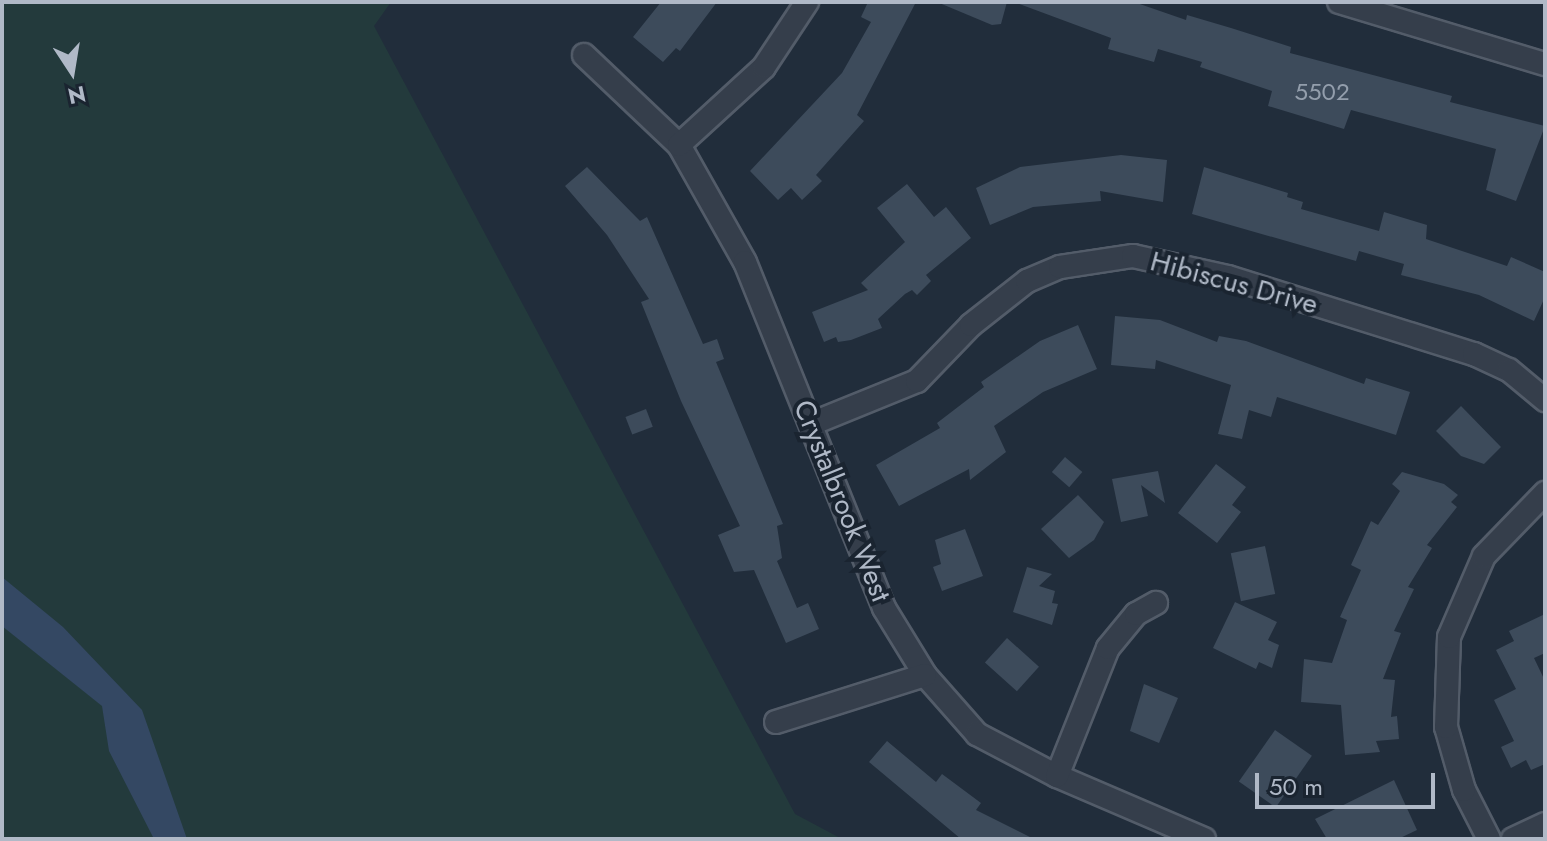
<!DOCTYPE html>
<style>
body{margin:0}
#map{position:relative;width:1547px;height:841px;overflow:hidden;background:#212d3b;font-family:Jost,sans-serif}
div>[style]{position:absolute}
.green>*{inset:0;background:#233a3c}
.water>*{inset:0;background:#344863}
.building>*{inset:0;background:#3d4b5b;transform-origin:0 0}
.roads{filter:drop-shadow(2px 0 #535c69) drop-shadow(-2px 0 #535c69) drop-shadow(0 2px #535c69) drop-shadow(0 -2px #535c69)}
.street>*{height:22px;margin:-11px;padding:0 11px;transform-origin:11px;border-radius:11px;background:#353e4b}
span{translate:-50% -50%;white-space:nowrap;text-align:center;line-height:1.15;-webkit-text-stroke:8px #1a2430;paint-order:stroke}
.number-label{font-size:24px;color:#939eac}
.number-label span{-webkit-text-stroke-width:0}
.street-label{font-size:28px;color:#b0b9c7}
.frame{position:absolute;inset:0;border:4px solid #b0b9c7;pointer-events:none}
.north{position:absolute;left:32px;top:32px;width:80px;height:80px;-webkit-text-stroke:6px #1a2430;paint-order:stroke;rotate:168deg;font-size:22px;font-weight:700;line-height:32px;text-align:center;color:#b0b9c7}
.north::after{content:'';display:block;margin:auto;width:28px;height:36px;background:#b0b9c7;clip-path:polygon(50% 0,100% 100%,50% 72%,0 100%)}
.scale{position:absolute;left:1255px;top:773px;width:180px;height:36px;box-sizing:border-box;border:4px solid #b0b9c7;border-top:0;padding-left:10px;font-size:24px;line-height:28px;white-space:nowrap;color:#b0b9c7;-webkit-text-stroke:6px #1a2430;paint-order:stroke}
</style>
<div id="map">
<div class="green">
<div style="clip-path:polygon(2px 2px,391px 2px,374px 26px,795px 814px,842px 839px,2px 839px)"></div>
</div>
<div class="water">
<div style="clip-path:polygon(2px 577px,63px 627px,142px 710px,187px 839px,154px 839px,109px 751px,102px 706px,2px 626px)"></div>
</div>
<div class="building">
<div style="clip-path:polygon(661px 2px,717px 2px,680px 51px,676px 48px,663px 62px,633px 37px)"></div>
<div style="clip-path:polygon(868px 2px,916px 2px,857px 115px,864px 121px,816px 175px,822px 181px,802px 200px,791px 188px,778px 200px,750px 171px,842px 73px,871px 22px,861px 17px)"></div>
<div style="clip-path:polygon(937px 2px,1007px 2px,1001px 24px,992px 25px)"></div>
<div style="clip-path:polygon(1014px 2px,1134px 2px,1186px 20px,1187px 15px,1231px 28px,1291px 47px,1290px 53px,1452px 96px,1450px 102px,1545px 126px,1516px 201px,1486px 190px,1496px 149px,1351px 110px,1344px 129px,1268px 106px,1272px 91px,1200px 67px,1202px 62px,1158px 49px,1154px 62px,1108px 49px,1111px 38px)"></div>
<div style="clip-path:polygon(1121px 155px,1167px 160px,1163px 202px,1100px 191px,1101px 201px,1033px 207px,990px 225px,976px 188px,1020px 167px)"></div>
<div style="clip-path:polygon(587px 167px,640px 221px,647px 217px,703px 344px,717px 339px,724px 359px,716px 362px,783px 524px,777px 526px,782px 558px,777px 561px,797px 608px,808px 603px,819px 629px,786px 643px,754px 570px,734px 572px,718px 535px,740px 526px,681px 401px,641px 302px,649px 299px,607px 235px,565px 186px)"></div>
<div style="clip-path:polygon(1204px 167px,1288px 193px,1287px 197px,1303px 202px,1301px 209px,1379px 231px,1384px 212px,1427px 225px,1426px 239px,1507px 266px,1511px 257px,1545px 272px,1545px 297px,1534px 321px,1479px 295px,1401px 275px,1404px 264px,1359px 251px,1356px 261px,1192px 214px)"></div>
<div style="clip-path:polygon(907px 184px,934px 217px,946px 207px,971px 238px,926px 275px,931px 281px,917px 295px,912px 290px,905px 294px,878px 319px,882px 328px,851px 340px,838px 342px,836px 337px,824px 342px,812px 312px,868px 290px,861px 283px,905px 242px,877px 208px)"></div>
<div style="clip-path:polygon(1115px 316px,1160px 320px,1217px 342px,1219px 336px,1246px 341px,1364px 384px,1366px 378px,1410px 392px,1396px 435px,1277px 397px,1271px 417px,1249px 410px,1242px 439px,1218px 434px,1231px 385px,1156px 360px,1155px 369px,1111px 365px)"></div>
<div style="clip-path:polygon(1078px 325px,1097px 369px,1043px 392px,994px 426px,1006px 452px,970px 480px,969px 469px,899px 506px,876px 465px,940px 428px,937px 423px,984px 387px,981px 382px,1040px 341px)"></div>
<div style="clip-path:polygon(1461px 406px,1501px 447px,1484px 464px,1461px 456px,1436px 431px)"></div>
<div style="left:646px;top:409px;width:19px;height:22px;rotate:69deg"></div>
<div style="left:1065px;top:457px;width:23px;height:20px;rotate:41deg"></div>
<div style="clip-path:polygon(1216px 464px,1246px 487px,1232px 505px,1241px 512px,1217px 543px,1178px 513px)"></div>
<div style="clip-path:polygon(1158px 471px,1165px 503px,1141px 485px,1148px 516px,1121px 522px,1112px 479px)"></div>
<div style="clip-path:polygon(1402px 472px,1444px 484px,1458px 495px,1451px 502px,1457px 507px,1427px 545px,1432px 548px,1408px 587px,1414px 589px,1394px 631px,1401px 633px,1383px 679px,1395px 680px,1391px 717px,1397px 716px,1399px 739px,1376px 741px,1380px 752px,1345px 755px,1341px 705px,1301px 702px,1304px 659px,1332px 663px,1347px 620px,1340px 617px,1361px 570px,1351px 565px,1371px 521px,1378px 525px,1400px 491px,1392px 484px)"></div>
<div style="clip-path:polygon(1078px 495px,1104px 522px,1094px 540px,1069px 558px,1041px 529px)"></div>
<div style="clip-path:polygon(965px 529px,983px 576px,942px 591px,933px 567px,941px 564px,935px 540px)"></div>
<div style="left:1265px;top:546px;width:49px;height:35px;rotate:78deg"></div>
<div style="clip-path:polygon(1027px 567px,1052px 574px,1039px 586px,1055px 591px,1052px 603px,1058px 604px,1052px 625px,1013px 612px)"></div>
<div style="clip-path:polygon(1235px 602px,1277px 622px,1268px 640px,1279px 645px,1272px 668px,1259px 662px,1256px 669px,1213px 648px)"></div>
<div style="clip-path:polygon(1545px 614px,1545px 653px,1534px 658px,1545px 681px,1545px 764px,1531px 770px,1526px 760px,1511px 768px,1501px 747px,1514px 741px,1494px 700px,1516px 689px,1496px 650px,1514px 641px,1509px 631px)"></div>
<div style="left:1007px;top:638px;width:43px;height:33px;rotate:42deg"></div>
<div style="clip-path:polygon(1144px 684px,1178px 698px,1159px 743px,1130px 731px)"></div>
<div style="left:1275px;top:730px;width:45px;height:63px;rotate:35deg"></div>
<div style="clip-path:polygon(887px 741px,936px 782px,942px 774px,981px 803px,976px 810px,1034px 839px,961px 839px,869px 762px)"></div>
<div style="clip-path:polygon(1394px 780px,1417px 830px,1398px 839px,1327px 839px,1315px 819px)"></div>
</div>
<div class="roads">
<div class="street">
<div style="left:1339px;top:2px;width:215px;rotate:16.8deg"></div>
<div style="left:584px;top:55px;width:131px;rotate:43.5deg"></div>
<div style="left:679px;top:145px;width:134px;rotate:60.6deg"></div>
<div style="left:745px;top:262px;width:373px;rotate:68.1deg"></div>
<div style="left:884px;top:608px;width:79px;rotate:58.5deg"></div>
<div style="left:925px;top:675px;width:79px;rotate:48.6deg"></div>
<div style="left:977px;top:734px;width:90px;rotate:27.7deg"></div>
<div style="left:1057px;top:776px;width:160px;rotate:23.2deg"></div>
<div style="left:679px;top:145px;width:115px;rotate:-42.5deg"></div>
<div style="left:764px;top:67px;width:78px;rotate:-56.5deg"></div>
<div style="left:811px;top:424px;width:114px;rotate:-22.1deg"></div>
<div style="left:917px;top:381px;width:78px;rotate:-46deg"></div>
<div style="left:971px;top:325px;width:71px;rotate:-38.2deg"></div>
<div style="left:1027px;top:281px;width:36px;rotate:-23deg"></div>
<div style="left:1060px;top:267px;width:74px;rotate:-8.6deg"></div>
<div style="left:1133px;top:256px;width:97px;rotate:12.5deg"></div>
<div style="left:1228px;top:277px;width:258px;rotate:17.4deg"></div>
<div style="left:1474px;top:354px;width:38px;rotate:25deg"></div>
<div style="left:1509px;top:370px;width:47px;rotate:39.8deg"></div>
<div style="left:776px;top:722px;width:156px;rotate:-17.5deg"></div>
<div style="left:1057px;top:776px;width:138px;rotate:-68.3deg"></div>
<div style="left:1108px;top:648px;width:44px;rotate:-50.5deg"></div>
<div style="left:1136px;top:614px;width:23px;rotate:-29deg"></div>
<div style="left:1489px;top:839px;width:55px;rotate:-117deg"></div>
<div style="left:1464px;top:790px;width:66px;rotate:-105.9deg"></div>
<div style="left:1446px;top:727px;width:90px;rotate:-88.1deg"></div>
<div style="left:1449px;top:637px;width:88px;rotate:-66.6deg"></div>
<div style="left:1484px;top:556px;width:88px;rotate:-45.9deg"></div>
<div style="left:1513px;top:839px;width:35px;rotate:-25deg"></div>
</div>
</div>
<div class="number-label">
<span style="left:1322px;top:92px">5502</span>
</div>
<div class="street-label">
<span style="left:1234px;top:283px;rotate:15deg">Hibiscus Drive</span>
<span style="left:842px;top:501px;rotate:68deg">Crystalbrook West</span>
</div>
<div class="frame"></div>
<div class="north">N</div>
<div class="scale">50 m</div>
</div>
